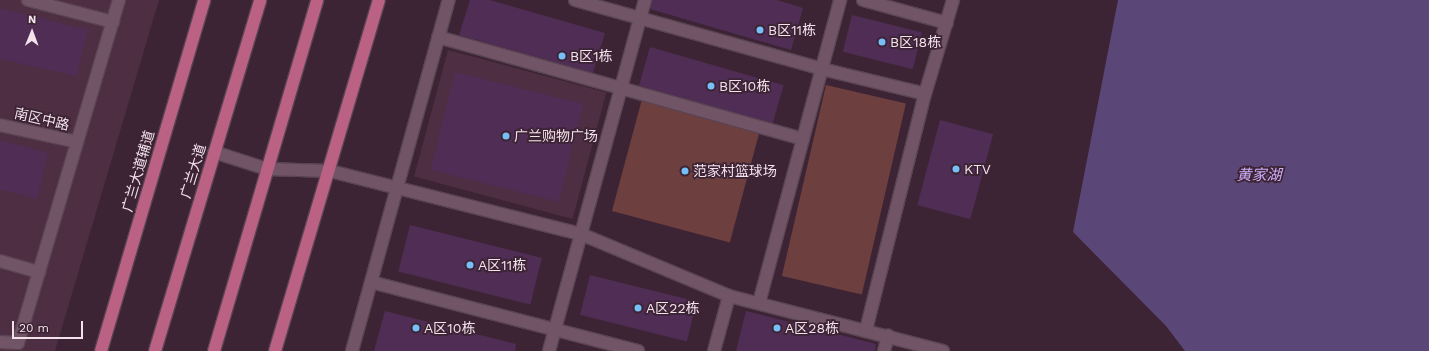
<!DOCTYPE html>
<meta charset="utf-8">
<style>
body{margin:0}
#map{position:relative;width:1429px;height:351px;overflow:hidden;background:#3d2434;font-family:"Work Sans","Noto Sans SC",sans-serif}
div>[style]{position:absolute}
.built>*{inset:0;background:#4d2e42;transform-origin:0 0}
.green>*{inset:0;background:#6e3f3f;transform-origin:0 0}
.water>*{inset:0;background:#5a4777}
.building>*{inset:0;background:#4f2d55;transform-origin:0 0}
.roads{filter:drop-shadow(1px 0 #594452) drop-shadow(-1px 0 #594452) drop-shadow(0 1px #594452) drop-shadow(0 -1px #594452)}
.minor>*{height:12px;margin:-6px;padding:0 6px;transform-origin:6px;border-radius:6px;background:#715466}
.major>*{height:12px;margin:-6px;padding:0 6px;transform-origin:6px;border-radius:6px;background:#bb6284}
.dots>*{width:11px;height:11px;translate:-50% -50%;box-sizing:border-box;border:2px solid #3d2434;border-radius:50%}
span{translate:-50% -50%;white-space:nowrap;text-align:center;line-height:1.15;-webkit-text-stroke:3.5px #3d2434;paint-order:stroke}
.poi-label{font-size:14px;color:#f3e2ec}
.left{translate:0 -50%;text-align:left}
.street-label{font-size:14px;color:#f3e2ec}
.water-label{font-size:15px;color:#ccaefa;font-style:italic}
.north{position:absolute;left:12px;top:12px;width:40px;height:40px;-webkit-text-stroke:3px #3d2434;paint-order:stroke;rotate:1deg;font-size:11px;font-weight:700;line-height:16px;text-align:center;color:#f3e2ec}
.north::after{content:'';display:block;margin:auto;width:14px;height:18px;background:#f3e2ec;clip-path:polygon(50% 0,100% 100%,50% 72%,0 100%)}
.scale{position:absolute;left:12px;top:321px;width:71px;height:18px;box-sizing:border-box;border:2px solid #f3e2ec;border-top:0;padding-left:5px;font-size:12px;line-height:14px;white-space:nowrap;color:#f3e2ec;-webkit-text-stroke:3px #3d2434;paint-order:stroke}
</style>
<div id="map">
<div class="built">
<div style="clip-path:polygon(0 0,159px 0,55px 351px,0 351px)"></div>
<div style="left:448px;top:50px;width:164px;height:131px;rotate:15deg"></div>
</div>
<div class="green">
<div style="left:826px;top:85px;width:82px;height:196px;rotate:13deg"></div>
<div style="left:642px;top:99px;width:122px;height:116px;rotate:15deg"></div>
</div>
<div class="water">
<div style="clip-path:polygon(1118px 0,1429px 0,1429px 351px,1185px 351px,1166px 326px,1073px 232px)"></div>
</div>
<div class="building">
<div style="clip-path:polygon(470px 0,490px 0,605px 33px,593px 73px,459px 35px)"></div>
<div style="clip-path:polygon(652px 0,777px 0,803px 8px,791px 50px,650px 9px)"></div>
<div style="clip-path:polygon(0 8px,88px 30px,77px 76px,0 59px)"></div>
<div style="left:852px;top:15px;width:72px;height:38px;rotate:14deg"></div>
<div style="left:650px;top:47px;width:139px;height:40px;rotate:16deg"></div>
<div style="left:455px;top:72px;width:132px;height:101px;rotate:14deg"></div>
<div style="left:940px;top:120px;width:55px;height:88px;rotate:15deg"></div>
<div style="clip-path:polygon(0 140px,48px 153px,37px 199px,0 189px)"></div>
<div style="left:410px;top:225px;width:136px;height:48px;rotate:14deg"></div>
<div style="left:590px;top:275px;width:110px;height:41px;rotate:14deg"></div>
<div style="clip-path:polygon(385px 311px,516px 344px,515px 351px,374px 351px)"></div>
<div style="clip-path:polygon(746px 311px,876px 344px,875px 351px,736px 351px)"></div>
</div>
<div class="roads">
<div class="minor">
<div style="left:28px;top:0;width:88px;rotate:14.5deg"></div>
<div style="left:575px;top:0;width:256px;rotate:15.6deg"></div>
<div style="left:822px;top:69px;width:106px;rotate:13.6deg"></div>
<div style="left:863px;top:0;width:87px;rotate:15.3deg"></div>
<div style="left:438px;top:37px;width:379px;rotate:15.6deg"></div>
<div style="left:0;top:125px;width:79px;rotate:12.4deg"></div>
<div style="left:214px;top:152px;width:56px;rotate:17.8deg"></div>
<div style="left:267px;top:169px;width:63px;rotate:1.8deg"></div>
<div style="left:330px;top:171px;width:259px;rotate:14.1deg"></div>
<div style="left:581px;top:234px;width:160px;rotate:22.7deg"></div>
<div style="left:729px;top:296px;width:221px;rotate:14.4deg"></div>
<div style="left:0;top:261px;width:41px;rotate:15.8deg"></div>
<div style="left:371px;top:282px;width:276px;rotate:14.5deg"></div>
<div style="left:759px;top:303px;width:314px;rotate:-75deg"></div>
<div style="left:866px;top:330px;width:243px;rotate:-76deg"></div>
<div style="left:925px;top:94px;width:98px;rotate:-73.4deg"></div>
<div style="left:0;top:342px;width:18px;rotate:3deg"></div>
<div style="left:18px;top:343px;width:358px;rotate:-73.6deg"></div>
<div style="left:352px;top:351px;width:364px;rotate:-74.6deg"></div>
<div style="left:549px;top:351px;width:364px;rotate:-74.7deg"></div>
<div style="left:714px;top:351px;width:57px;rotate:-74.7deg"></div>
<div style="left:884px;top:351px;width:16px;rotate:-75deg"></div>
</div>
<div class="major">
<div style="left:101px;top:351px;width:366px;rotate:-73.6deg"></div>
<div style="left:155px;top:351px;width:366px;rotate:-73.3deg"></div>
<div style="left:214px;top:351px;width:366px;rotate:-73.6deg"></div>
<div style="left:275px;top:351px;width:366px;rotate:-73.5deg"></div>
</div>
</div>
<div class="dots">
<div style="left:760px;top:30px;background:#76c0f7"></div>
<div style="left:882px;top:42px;background:#76c0f7"></div>
<div style="left:562px;top:56px;background:#76c0f7"></div>
<div style="left:711px;top:86px;background:#76c0f7"></div>
<div style="left:506px;top:136px;background:#76c0f7"></div>
<div style="left:956px;top:169px;background:#76c0f7"></div>
<div style="left:685px;top:171px;background:#76c0f7"></div>
<div style="left:470px;top:265px;background:#76c0f7"></div>
<div style="left:638px;top:308px;background:#76c0f7"></div>
<div style="left:416px;top:328px;background:#76c0f7"></div>
<div style="left:777px;top:328px;background:#76c0f7"></div>
</div>
<div class="poi-label">
<span class="left" style="left:768px;top:30px">B区11栋</span>
<span class="left" style="left:890px;top:42px">B区18栋</span>
<span class="left" style="left:570px;top:56px">B区1栋</span>
<span class="left" style="left:719px;top:86px">B区10栋</span>
<span class="left" style="left:514px;top:136px">广兰购物广场</span>
<span class="left" style="left:964px;top:169px">KTV</span>
<span class="left" style="left:693px;top:171px">范家村篮球场</span>
<span class="left" style="left:478px;top:265px">A区11栋</span>
<span class="left" style="left:646px;top:308px">A区22栋</span>
<span class="left" style="left:424px;top:328px">A区10栋</span>
<span class="left" style="left:785px;top:328px">A区28栋</span>
</div>
<div class="street-label">
<span style="left:42px;top:119px;rotate:13deg">南区中路</span>
<span style="left:138px;top:171px;rotate:-74deg">广兰大道辅道</span>
<span style="left:193px;top:171px;rotate:-73deg">广兰大道</span>
</div>
<div class="water-label">
<span style="left:1259px;top:176px">黄家湖</span>
</div>
<div class="north">N</div>
<div class="scale">20 m</div>
</div>
